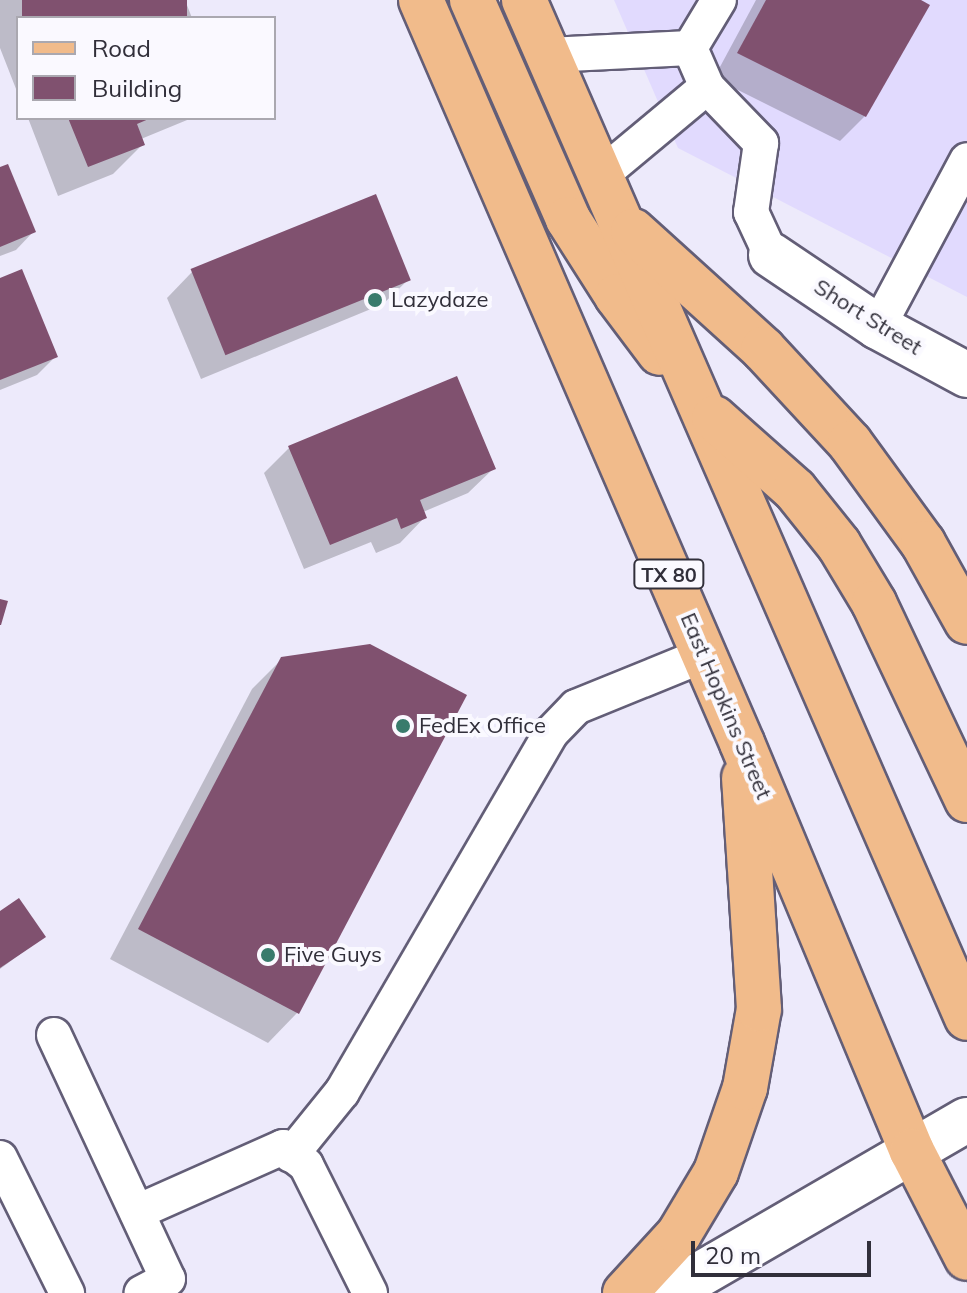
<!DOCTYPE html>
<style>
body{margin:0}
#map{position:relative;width:967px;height:1293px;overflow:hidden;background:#edeafb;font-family:Mulish,sans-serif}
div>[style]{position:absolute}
.built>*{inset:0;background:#e1dafe}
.shadow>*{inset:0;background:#0003}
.building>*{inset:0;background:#80516f;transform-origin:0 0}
.roads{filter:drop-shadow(2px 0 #635e77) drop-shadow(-2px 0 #635e77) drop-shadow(0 2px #635e77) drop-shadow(0 -2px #635e77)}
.service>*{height:34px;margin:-17px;padding:0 17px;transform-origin:17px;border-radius:17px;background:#fff}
.minor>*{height:44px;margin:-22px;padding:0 22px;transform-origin:22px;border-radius:22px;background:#fff}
.secondary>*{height:44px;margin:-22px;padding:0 22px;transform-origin:22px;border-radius:22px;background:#fff}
.primary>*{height:44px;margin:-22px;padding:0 22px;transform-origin:22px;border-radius:22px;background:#f1bb8b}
.dots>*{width:22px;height:22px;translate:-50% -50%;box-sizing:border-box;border:4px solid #faf9ff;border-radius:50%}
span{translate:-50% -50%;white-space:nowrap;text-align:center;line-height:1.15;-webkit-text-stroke:8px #faf9ff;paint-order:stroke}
.shield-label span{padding:2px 6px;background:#faf9ff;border:2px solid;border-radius:6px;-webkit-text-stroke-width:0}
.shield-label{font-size:20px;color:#312f3a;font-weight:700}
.poi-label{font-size:22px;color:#312f3a}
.left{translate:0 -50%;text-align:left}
.street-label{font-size:22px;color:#312f3a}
.legend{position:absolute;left:16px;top:16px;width:260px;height:104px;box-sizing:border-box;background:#faf9ff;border:2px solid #aaa8b0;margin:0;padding:10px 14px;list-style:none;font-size:24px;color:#312f3a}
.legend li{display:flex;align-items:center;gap:16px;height:40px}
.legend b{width:40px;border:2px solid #aaa8b0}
.scale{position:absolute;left:691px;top:1241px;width:180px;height:36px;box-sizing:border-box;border:4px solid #312f3a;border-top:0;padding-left:10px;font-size:24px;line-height:28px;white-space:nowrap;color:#312f3a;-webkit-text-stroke:6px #faf9ff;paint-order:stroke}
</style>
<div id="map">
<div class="built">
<div style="clip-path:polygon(614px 0,967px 0,967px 297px,678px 148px)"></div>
</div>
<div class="shadow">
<div style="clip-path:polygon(0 0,185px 0,192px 18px,18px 18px,18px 94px,0 48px)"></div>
<div style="clip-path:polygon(756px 0,917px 0,865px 116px,840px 141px,714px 78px)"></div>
<div style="clip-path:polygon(28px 118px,192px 118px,141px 139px,143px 144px,113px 174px,58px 196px)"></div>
<div style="clip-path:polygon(0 170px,34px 231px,16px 250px,0 256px)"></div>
<div style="clip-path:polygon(192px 272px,409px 279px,383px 304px,201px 379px,167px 298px)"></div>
<div style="clip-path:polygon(0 280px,56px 356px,37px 375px,0 390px)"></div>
<div style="clip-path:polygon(289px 448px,494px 468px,468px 493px,423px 512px,425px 517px,400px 543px,376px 553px,371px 542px,304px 569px,264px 473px)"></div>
<div style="clip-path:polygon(282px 659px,297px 1013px,268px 1043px,110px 959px,252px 689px)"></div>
<div style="clip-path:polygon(0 913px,43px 937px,0 969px)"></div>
</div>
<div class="building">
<div style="left:22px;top:0;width:165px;height:19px"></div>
<div style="clip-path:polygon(766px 0,921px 0,930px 5px,866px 117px,737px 53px)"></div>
<div style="clip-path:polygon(68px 118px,151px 118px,137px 124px,145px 145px,88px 167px)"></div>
<div style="clip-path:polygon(8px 164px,36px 232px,0 247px,0 167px)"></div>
<div style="left:376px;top:194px;width:93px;height:200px;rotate:68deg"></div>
<div style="clip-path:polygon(22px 269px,58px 357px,0 380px,0 278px)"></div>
<div style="clip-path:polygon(457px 376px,496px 469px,420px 500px,427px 518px,401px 529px,397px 518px,330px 545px,288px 446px)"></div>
<div style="clip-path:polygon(0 599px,8px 601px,1px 625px,0 625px)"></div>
<div style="clip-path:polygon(370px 644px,467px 695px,299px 1014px,138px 929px,281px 657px)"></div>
<div style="clip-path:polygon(19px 898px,46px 937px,0 968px,0 911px)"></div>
</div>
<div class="roads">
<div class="service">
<div style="left:690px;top:48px;width:56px;rotate:-58.9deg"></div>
<div style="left:548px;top:55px;width:142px;rotate:-2.8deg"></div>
<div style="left:690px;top:48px;width:43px;rotate:66.4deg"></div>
<div style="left:707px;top:87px;width:78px;rotate:46deg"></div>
<div style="left:761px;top:143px;width:70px;rotate:98.2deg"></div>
<div style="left:751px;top:212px;width:47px;rotate:65.1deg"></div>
<div style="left:600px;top:176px;width:139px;rotate:-39.8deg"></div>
<div style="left:878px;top:327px;width:189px;rotate:-61.9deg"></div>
<div style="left:54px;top:1035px;width:269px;rotate:65deg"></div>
<div style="left:168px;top:1279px;width:30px;rotate:152deg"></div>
<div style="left:291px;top:1155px;width:81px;rotate:-51deg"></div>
<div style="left:342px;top:1092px;width:415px;rotate:-59.8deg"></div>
<div style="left:551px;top:733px;width:36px;rotate:-46deg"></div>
<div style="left:576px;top:707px;width:138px;rotate:-22.1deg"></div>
<div style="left:0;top:1158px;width:151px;rotate:63.6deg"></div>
<div style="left:137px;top:1212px;width:160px;rotate:-24deg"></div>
<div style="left:283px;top:1147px;width:29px;rotate:38deg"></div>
<div style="left:306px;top:1165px;width:143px;rotate:63.4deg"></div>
</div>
<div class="minor">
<div style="left:771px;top:255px;width:129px;rotate:33.9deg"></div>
<div style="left:878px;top:327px;width:101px;rotate:28.3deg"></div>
</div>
<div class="secondary">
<div style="left:668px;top:1293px;width:345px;rotate:-30.1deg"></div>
</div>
<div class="primary">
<div style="left:421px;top:0;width:809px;rotate:66.63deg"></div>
<div style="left:742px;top:743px;width:442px;rotate:67.4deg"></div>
<div style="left:912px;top:1151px;width:120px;rotate:62.8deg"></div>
<div style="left:472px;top:0;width:239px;rotate:66.3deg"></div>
<div style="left:568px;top:219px;width:91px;rotate:57.5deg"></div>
<div style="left:617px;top:296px;width:71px;rotate:53deg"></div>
<div style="left:524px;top:0;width:1110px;rotate:66.48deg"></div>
<div style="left:633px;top:231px;width:176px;rotate:42.2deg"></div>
<div style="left:763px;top:349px;width:128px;rotate:47.2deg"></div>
<div style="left:850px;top:443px;width:124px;rotate:53.9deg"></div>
<div style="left:923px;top:543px;width:90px;rotate:60.9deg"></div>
<div style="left:714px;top:418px;width:108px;rotate:41.6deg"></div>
<div style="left:795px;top:490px;width:70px;rotate:51.3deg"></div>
<div style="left:839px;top:545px;width:68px;rotate:58.9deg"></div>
<div style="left:874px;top:603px;width:218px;rotate:64.7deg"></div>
<div style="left:625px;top:1293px;width:80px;rotate:-47.5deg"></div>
<div style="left:679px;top:1234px;width:72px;rotate:-59.2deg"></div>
<div style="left:716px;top:1172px;width:89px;rotate:-71deg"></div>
<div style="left:745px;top:1088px;width:80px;rotate:-80deg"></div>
<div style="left:759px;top:1009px;width:232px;rotate:-93.7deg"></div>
</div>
</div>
<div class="dots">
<div style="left:375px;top:300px;background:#397b6c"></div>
<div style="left:403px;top:726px;background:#397b6c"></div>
<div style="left:268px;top:955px;background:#397b6c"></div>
</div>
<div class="shield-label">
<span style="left:669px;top:574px">TX 80</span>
</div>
<div class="poi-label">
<span class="left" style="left:391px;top:300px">Lazydaze</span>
<span class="left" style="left:419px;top:726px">FedEx Office</span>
<span class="left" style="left:284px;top:955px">Five Guys</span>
</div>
<div class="street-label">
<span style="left:868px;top:317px;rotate:32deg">Short Street</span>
<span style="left:726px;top:706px;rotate:67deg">East Hopkins Street</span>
</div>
<ul class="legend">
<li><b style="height:10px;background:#f1bb8b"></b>Road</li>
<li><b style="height:22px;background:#80516f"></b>Building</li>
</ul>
<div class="scale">20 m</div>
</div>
